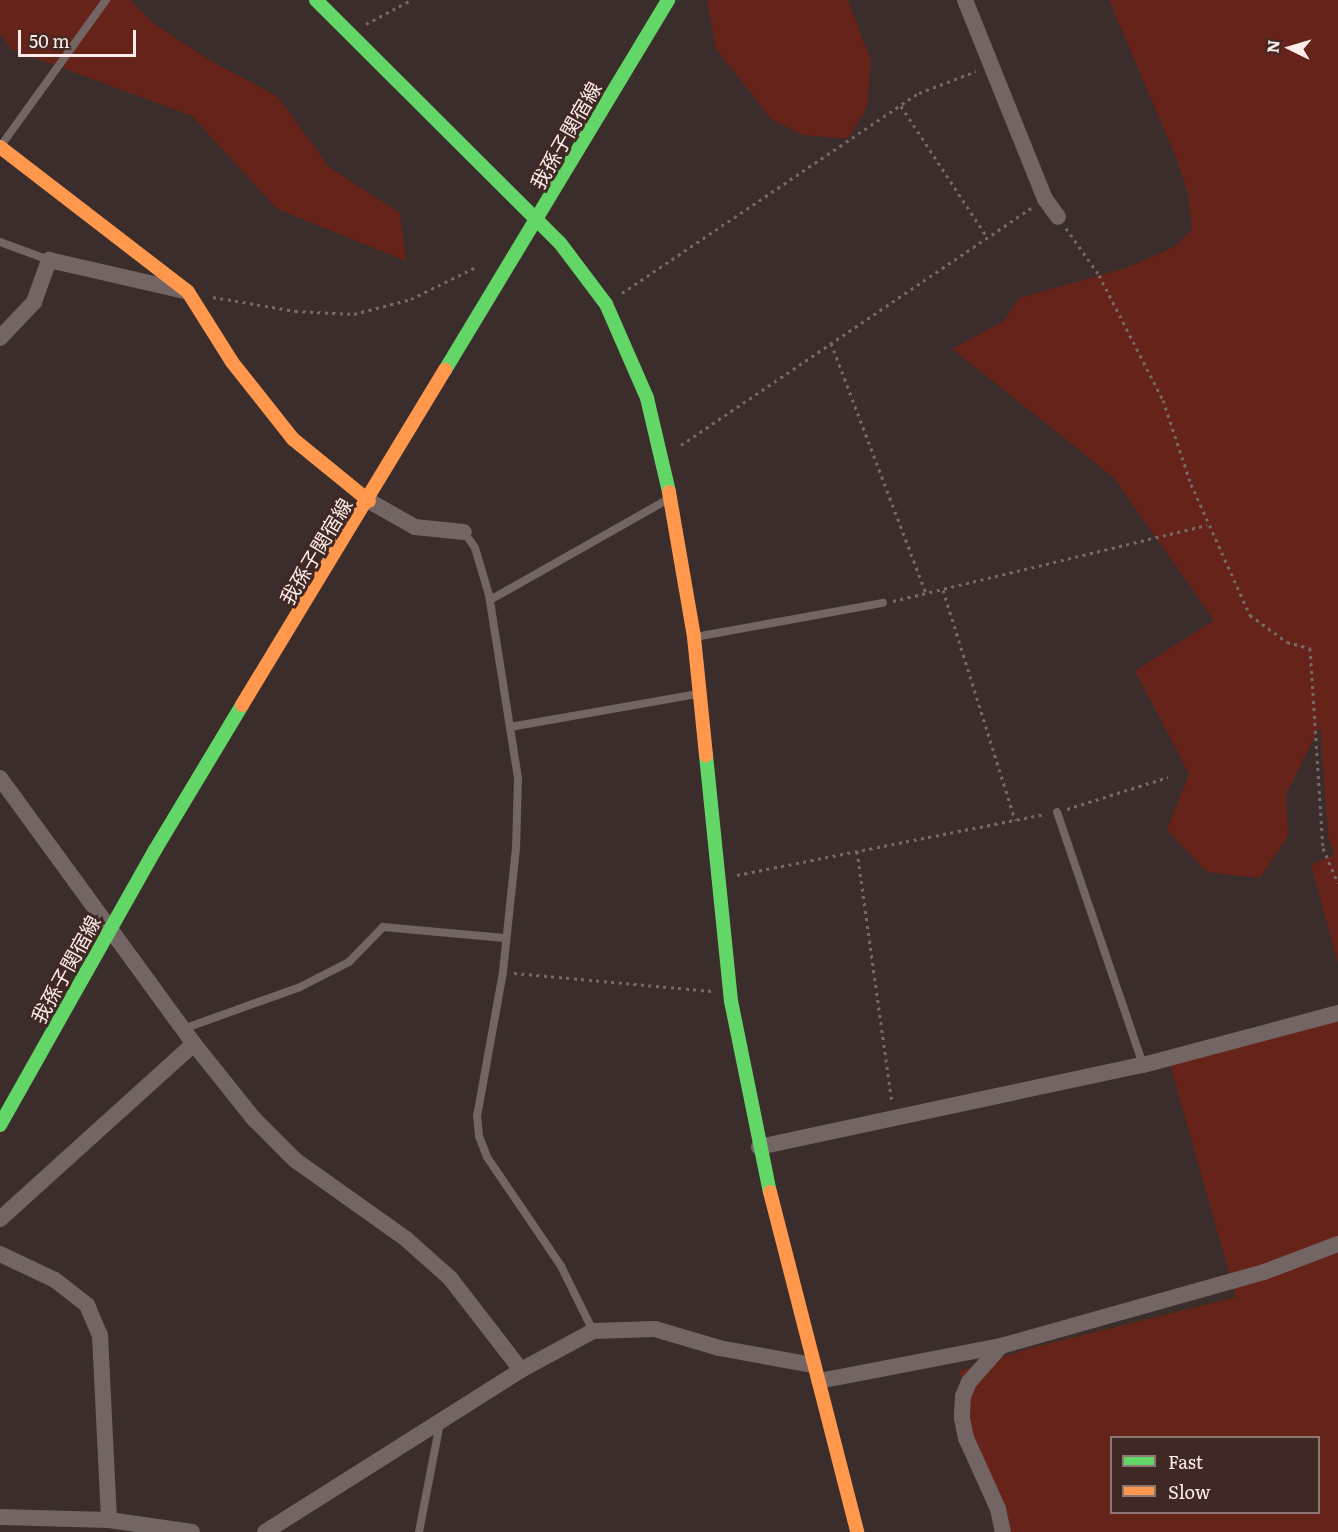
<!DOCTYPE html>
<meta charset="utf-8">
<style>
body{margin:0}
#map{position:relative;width:1338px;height:1532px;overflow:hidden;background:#3a2d2b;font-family:Literata,"Noto Sans JP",serif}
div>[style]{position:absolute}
.green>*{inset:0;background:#652319}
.path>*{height:3px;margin-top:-1.5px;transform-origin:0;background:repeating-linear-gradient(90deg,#766967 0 3px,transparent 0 7.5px)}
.lane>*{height:8px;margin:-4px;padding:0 4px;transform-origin:4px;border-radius:4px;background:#736563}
.street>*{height:16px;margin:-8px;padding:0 8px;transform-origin:8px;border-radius:8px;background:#736563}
.fast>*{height:14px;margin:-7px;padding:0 7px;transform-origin:7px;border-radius:7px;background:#63d668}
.slow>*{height:14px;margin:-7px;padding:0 7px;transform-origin:7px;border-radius:7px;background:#ff974d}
span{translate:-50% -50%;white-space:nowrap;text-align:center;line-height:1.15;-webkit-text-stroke:6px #402925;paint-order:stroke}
.street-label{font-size:20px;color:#fdece9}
.legend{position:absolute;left:1110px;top:1436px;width:210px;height:78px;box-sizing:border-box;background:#402925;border:2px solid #8c7773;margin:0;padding:8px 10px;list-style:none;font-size:18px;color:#fdece9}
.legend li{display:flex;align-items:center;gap:12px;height:30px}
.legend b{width:30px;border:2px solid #8c7773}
.north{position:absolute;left:1260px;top:18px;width:60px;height:60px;-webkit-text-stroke:4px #402925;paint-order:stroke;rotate:275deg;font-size:16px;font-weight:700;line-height:24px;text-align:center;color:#fdece9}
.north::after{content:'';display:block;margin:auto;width:21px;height:27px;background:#fdece9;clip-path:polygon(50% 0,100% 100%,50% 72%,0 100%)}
.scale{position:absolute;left:18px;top:30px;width:118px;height:27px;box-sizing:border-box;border:3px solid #fdece9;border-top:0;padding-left:8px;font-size:18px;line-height:21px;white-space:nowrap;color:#fdece9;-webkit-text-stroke:4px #402925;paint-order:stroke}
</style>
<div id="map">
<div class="green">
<div style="clip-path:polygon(0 0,130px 0,153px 23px,211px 61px,277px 96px,329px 167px,400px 213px,406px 261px,277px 209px,192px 116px,11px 49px,0 33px)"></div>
<div style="clip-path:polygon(707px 0,848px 0,871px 61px,867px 107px,848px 139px,802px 135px,771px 119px,716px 49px)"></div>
<div style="clip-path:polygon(1109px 0,1338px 0,1338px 964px,1311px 864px,1334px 855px,1328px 835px,1320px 726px,1286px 795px,1288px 836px,1260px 878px,1207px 872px,1167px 830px,1189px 774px,1135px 671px,1214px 620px,1113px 477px,952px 349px,1004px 321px,1019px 298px,1129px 267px,1174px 247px,1192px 229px,1188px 194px,1177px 160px)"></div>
<div style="clip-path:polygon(evenodd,1338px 1018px,1338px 1532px,1009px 1532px,978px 1451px,969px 1420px,970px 1401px,959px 1371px,1027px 1349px,1236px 1297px,1169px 1061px,1338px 1018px,1112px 1438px,1318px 1438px,1318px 1512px,1112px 1512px,1112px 1438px)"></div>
</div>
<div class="path">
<div style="left:366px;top:24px;width:51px;rotate:-28.1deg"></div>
<div style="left:901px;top:106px;width:157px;rotate:56.7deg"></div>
<div style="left:1066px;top:228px;width:57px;rotate:54.9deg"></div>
<div style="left:1099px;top:275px;width:140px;rotate:62.9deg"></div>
<div style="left:1163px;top:400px;width:89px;rotate:71.6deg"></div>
<div style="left:1191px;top:484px;width:144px;rotate:65.8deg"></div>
<div style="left:1250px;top:615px;width:46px;rotate:36.1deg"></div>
<div style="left:1287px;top:642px;width:24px;rotate:15deg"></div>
<div style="left:1310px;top:648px;width:200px;rotate:86.3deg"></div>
<div style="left:1323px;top:848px;width:38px;rotate:67deg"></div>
<div style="left:622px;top:293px;width:358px;rotate:-34deg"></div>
<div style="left:919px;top:93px;width:61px;rotate:-21.1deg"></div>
<div style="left:213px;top:297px;width:83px;rotate:9.7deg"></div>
<div style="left:295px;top:311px;width:59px;rotate:2.9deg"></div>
<div style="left:354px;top:314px;width:59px;rotate:-14.7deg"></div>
<div style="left:411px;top:299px;width:72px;rotate:-26.2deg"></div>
<div style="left:831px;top:343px;width:267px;rotate:69.2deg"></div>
<div style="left:681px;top:445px;width:425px;rotate:-34.1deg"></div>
<div style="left:943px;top:590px;width:241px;rotate:72.6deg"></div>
<div style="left:893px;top:601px;width:323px;rotate:-13.6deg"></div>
<div style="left:1067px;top:809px;width:106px;rotate:-17.6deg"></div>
<div style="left:857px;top:851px;width:255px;rotate:82.1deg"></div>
<div style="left:737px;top:875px;width:315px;rotate:-11.2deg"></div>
<div style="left:514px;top:973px;width:198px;rotate:5.2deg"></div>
</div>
<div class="lane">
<div style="left:0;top:147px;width:181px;rotate:-54.2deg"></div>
<div style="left:0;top:242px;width:52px;rotate:20.2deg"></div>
<div style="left:464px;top:532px;width:19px;rotate:55deg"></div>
<div style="left:475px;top:548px;width:49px;rotate:73.4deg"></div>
<div style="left:489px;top:595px;width:185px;rotate:81deg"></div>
<div style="left:518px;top:778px;width:70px;rotate:91.6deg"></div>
<div style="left:516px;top:848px;width:125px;rotate:96deg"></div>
<div style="left:503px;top:972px;width:146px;rotate:100.2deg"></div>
<div style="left:477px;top:1116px;width:20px;rotate:84deg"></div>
<div style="left:479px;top:1136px;width:22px;rotate:69deg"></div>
<div style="left:487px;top:1157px;width:132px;rotate:55.8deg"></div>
<div style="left:561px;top:1266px;width:72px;rotate:63.8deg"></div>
<div style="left:490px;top:600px;width:203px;rotate:-29.5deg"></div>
<div style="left:695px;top:637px;width:191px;rotate:-10.3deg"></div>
<div style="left:510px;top:727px;width:191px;rotate:-10deg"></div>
<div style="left:1057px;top:812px;width:267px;rotate:71.2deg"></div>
<div style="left:183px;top:1029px;width:124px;rotate:-19.7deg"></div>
<div style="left:300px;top:987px;width:55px;rotate:-27deg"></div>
<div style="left:349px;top:962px;width:49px;rotate:-45.8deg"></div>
<div style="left:383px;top:927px;width:122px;rotate:5.2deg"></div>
<div style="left:419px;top:1532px;width:111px;rotate:-79.1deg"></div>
</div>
<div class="street">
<div style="left:965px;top:0;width:214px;rotate:68.1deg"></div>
<div style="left:1045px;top:199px;width:22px;rotate:54deg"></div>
<div style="left:0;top:338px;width:50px;rotate:-46.6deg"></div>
<div style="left:34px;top:302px;width:45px;rotate:-70.3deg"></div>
<div style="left:49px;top:260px;width:139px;rotate:12.9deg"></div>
<div style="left:369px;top:501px;width:53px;rotate:29.5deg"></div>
<div style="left:415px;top:527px;width:49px;rotate:5.8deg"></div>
<div style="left:0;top:778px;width:329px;rotate:53.9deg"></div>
<div style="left:194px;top:1044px;width:95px;rotate:51.4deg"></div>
<div style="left:253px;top:1118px;width:59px;rotate:45deg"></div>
<div style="left:295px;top:1160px;width:136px;rotate:35.4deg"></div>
<div style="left:406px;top:1239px;width:59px;rotate:41.6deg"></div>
<div style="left:450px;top:1278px;width:116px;rotate:52.3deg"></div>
<div style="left:759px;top:1147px;width:393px;rotate:-12.1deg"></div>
<div style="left:1143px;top:1065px;width:202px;rotate:-14.9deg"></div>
<div style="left:0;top:1219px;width:261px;rotate:-42.1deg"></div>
<div style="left:0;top:1254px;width:61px;rotate:25.3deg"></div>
<div style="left:55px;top:1280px;width:41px;rotate:38deg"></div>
<div style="left:87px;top:1305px;width:33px;rotate:67deg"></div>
<div style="left:100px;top:1335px;width:185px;rotate:87.2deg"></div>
<div style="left:1001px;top:1346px;width:48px;rotate:131.6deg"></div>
<div style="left:969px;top:1382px;width:15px;rotate:113deg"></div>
<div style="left:963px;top:1396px;width:22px;rotate:93deg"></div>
<div style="left:962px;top:1418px;width:20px;rotate:79deg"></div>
<div style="left:966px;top:1438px;width:78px;rotate:65.7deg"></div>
<div style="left:998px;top:1509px;width:24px;rotate:78deg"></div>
<div style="left:819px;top:1381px;width:185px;rotate:-10.9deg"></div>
<div style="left:1001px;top:1346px;width:273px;rotate:-15.7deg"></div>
<div style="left:1264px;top:1272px;width:79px;rotate:-20.7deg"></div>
<div style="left:0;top:1517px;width:109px;rotate:1.6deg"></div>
<div style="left:109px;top:1520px;width:84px;rotate:8.2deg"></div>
<div style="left:265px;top:1532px;width:303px;rotate:-32.3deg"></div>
<div style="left:521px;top:1370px;width:82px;rotate:-28.4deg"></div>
<div style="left:593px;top:1331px;width:62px;rotate:-1.8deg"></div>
<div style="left:655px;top:1329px;width:67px;rotate:16.5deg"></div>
<div style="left:719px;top:1348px;width:96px;rotate:10.3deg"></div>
</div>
<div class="fast">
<div style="left:316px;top:0;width:344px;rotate:44.9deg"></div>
<div style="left:560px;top:243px;width:76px;rotate:53deg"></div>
<div style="left:606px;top:304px;width:103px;rotate:66.4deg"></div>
<div style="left:647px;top:398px;width:97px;rotate:76.8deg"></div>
<div style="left:445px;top:370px;width:432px;rotate:-58.9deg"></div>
<div style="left:706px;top:755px;width:247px;rotate:84.2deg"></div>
<div style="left:731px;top:1001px;width:195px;rotate:78.5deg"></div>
<div style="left:0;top:1125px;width:316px;rotate:-60.6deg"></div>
<div style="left:155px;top:850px;width:169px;rotate:-59deg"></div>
</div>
<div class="slow">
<div style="left:0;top:147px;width:237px;rotate:37.6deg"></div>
<div style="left:188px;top:292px;width:83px;rotate:57.8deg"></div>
<div style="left:232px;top:362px;width:98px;rotate:51.6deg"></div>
<div style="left:293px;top:439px;width:98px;rotate:39.2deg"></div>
<div style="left:669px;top:492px;width:147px;rotate:80.2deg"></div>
<div style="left:694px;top:637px;width:119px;rotate:84.2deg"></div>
<div style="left:242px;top:705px;width:392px;rotate:-58.8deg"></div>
<div style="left:770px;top:1192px;width:351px;rotate:75.6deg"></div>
</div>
<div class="street-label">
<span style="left:565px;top:135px;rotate:-60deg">我孫子関宿線</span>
<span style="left:315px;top:551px;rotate:-59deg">我孫子関宿線</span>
<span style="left:65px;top:969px;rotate:-61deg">我孫子関宿線</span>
</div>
<ul class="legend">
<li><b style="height:8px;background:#63d668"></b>Fast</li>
<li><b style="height:8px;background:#ff974d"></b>Slow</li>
</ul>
<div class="north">N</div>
<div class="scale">50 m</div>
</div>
